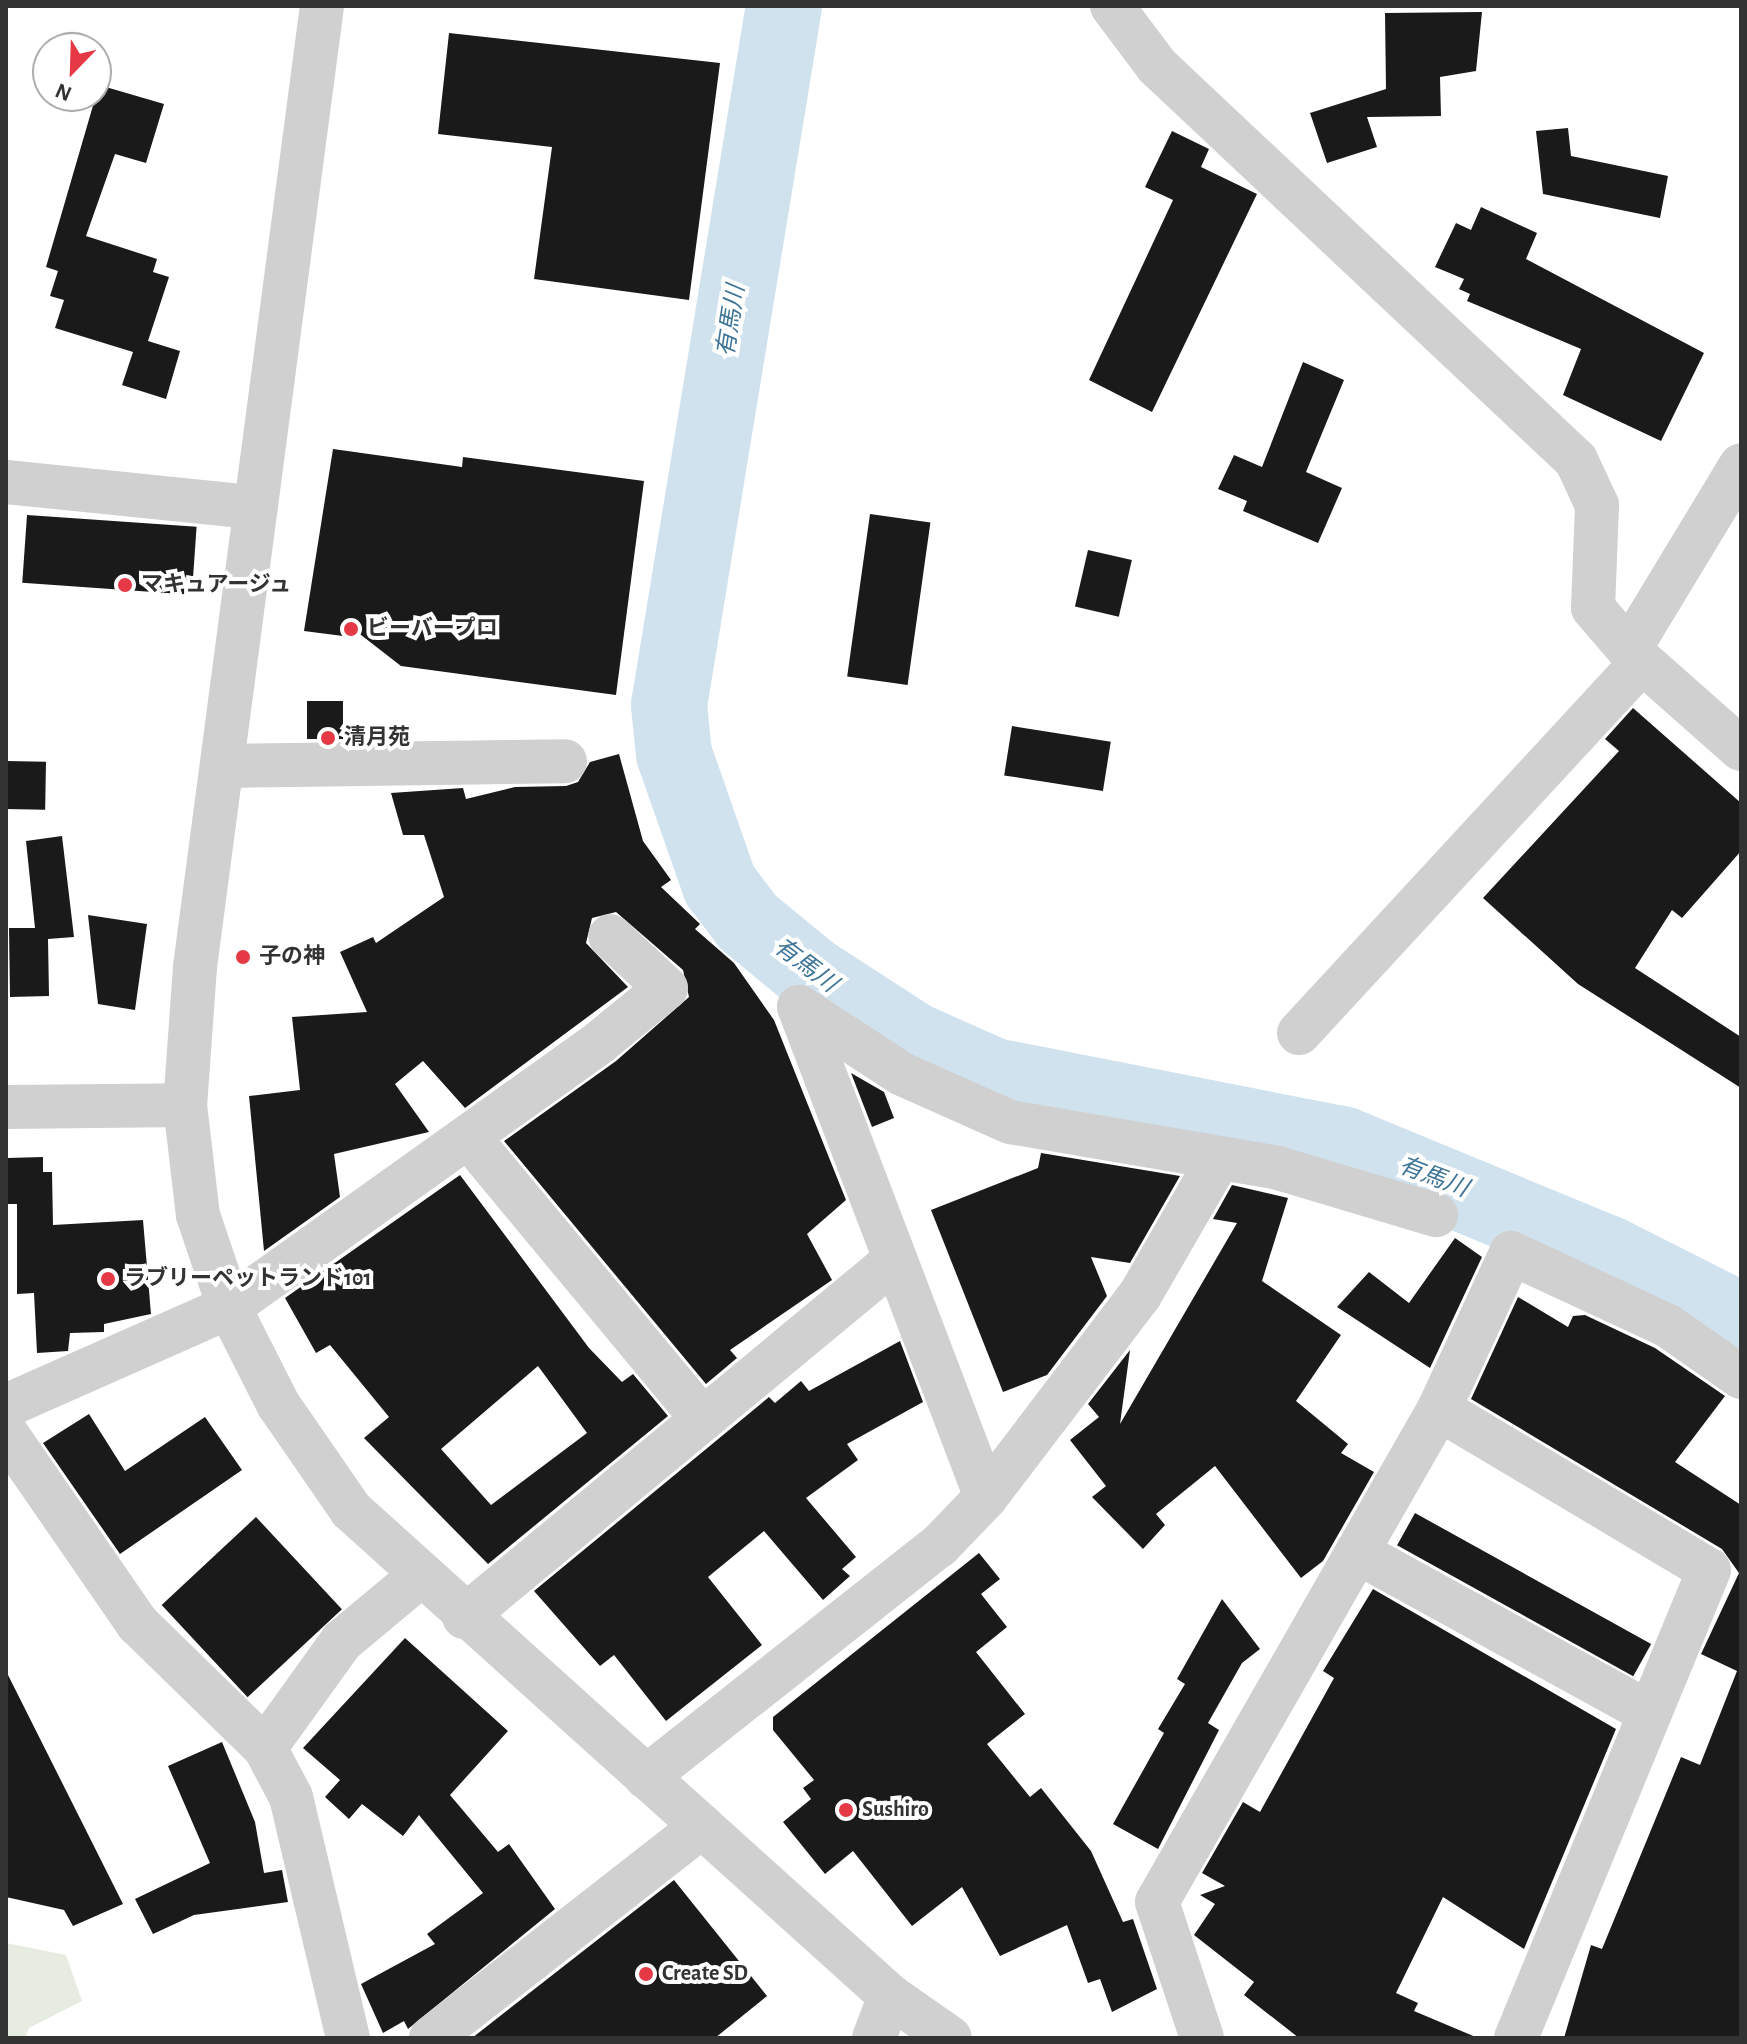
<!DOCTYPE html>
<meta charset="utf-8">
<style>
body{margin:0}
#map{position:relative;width:1747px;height:2044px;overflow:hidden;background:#fff;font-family:"Alegreya Sans","Noto Sans JP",sans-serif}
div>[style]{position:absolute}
.green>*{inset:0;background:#e6ecdf}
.river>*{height:76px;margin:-38px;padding:0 38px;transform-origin:38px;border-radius:38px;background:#cfe2ee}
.building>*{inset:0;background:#1a1a1a;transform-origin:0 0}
.minor>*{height:44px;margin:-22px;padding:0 22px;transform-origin:22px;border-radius:22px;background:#d0d0d0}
.dots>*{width:22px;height:22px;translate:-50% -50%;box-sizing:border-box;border:4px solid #fff;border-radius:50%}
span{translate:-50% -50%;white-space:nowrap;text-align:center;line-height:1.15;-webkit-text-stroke:8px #fff;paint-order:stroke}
.poi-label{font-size:22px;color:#333;font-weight:700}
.left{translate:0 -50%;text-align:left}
.water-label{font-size:24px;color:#3f7597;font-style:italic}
.frame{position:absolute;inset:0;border:8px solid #333;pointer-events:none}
.north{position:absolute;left:32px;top:32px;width:80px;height:80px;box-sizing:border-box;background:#fff;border:2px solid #adadad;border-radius:50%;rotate:203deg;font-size:22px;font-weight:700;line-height:32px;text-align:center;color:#333}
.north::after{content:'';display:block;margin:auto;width:28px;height:36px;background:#e63946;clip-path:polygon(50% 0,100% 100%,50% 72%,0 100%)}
</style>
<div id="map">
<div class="green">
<div style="clip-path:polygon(6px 1943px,66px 1955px,82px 2001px,29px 2028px,25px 2038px,6px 2038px)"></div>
</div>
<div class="river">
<div style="left:784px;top:6px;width:708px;rotate:99.34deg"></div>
<div style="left:669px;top:705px;width:49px;rotate:84.2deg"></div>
<div style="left:674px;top:754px;width:139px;rotate:70.7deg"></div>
<div style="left:720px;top:885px;width:46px;rotate:52.9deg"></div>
<div style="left:748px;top:922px;width:82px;rotate:39.5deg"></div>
<div style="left:811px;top:974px;width:121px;rotate:32.9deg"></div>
<div style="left:913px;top:1040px;width:89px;rotate:24deg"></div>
<div style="left:994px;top:1076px;width:355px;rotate:11.1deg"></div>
<div style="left:1342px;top:1144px;width:287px;rotate:22.4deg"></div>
<div style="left:1607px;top:1253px;width:124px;rotate:26.8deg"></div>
<div style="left:1718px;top:1309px;width:30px;rotate:41deg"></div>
</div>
<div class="building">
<div style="clip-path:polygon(1482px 12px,1476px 71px,1440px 77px,1441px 116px,1367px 117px,1377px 147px,1327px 163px,1310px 113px,1386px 89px,1385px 13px)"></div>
<div style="clip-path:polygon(449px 33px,720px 63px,689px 300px,534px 279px,552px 147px,438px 134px)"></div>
<div style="clip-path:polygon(99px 85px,164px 104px,146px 163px,115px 154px,86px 236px,157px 259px,153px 272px,169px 277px,148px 341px,180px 351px,166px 399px,122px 385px,133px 352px,55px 328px,64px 300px,50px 296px,58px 271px,46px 267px)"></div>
<div style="clip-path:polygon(1568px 128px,1571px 156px,1668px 176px,1660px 218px,1543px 194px,1536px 131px)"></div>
<div style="clip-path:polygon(1172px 131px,1209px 149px,1201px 167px,1257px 194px,1152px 412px,1089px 380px,1173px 200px,1145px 187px)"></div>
<div style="clip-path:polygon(1481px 207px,1537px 233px,1526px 259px,1704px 353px,1661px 441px,1563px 395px,1581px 349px,1467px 301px,1470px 294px,1459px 289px,1464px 279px,1435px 267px,1456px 223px,1471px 230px)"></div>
<div style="clip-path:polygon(1303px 362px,1344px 380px,1306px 472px,1342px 488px,1318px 543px,1243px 511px,1247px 501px,1218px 489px,1234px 455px,1262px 467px)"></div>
<div style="clip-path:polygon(333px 449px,462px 467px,463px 457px,644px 481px,616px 695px,401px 666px,343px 621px,343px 636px,304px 631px)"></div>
<div style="left:870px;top:514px;width:61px;height:164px;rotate:8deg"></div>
<div style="left:27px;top:515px;width:170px;height:68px;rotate:4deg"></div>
<div style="left:1088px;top:550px;width:45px;height:58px;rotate:13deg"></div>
<div style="left:343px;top:701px;width:38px;height:36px;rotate:90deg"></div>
<div style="clip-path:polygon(1633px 708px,1741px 803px,1741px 851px,1682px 918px,1672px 910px,1635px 968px,1741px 1037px,1741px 1088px,1578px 984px,1483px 898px,1619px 751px,1605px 739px)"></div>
<div style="left:1012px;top:726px;width:100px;height:50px;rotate:9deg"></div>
<div style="clip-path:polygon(619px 754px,643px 841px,671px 880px,661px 887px,700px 924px,695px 929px,734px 963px,774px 1020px,846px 1200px,807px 1234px,832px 1280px,730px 1350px,737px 1358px,706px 1384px,504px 1141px,616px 1061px,689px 997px,683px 970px,616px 912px,592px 918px,586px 943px,628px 987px,465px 1108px,423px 1061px,395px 1084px,429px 1132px,334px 1154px,340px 1197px,264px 1251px,249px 1096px,300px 1090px,292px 1017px,367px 1012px,340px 952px,373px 937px,376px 943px,444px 897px,424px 835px,403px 835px,391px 793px,463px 788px,466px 799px,515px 787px,566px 786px,578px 782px,590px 762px)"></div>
<div style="left:6px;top:761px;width:40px;height:48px;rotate:1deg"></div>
<div style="clip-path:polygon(62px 836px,74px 937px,48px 939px,49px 996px,10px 997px,9px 928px,35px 928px,26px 841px)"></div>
<div style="clip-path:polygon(88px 915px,147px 924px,135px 1010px,98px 1004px)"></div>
<div style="clip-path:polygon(851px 1073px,884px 1092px,894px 1118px,872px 1127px)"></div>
<div style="clip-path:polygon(1041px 1153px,1180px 1176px,1130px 1263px,1091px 1257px,1107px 1296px,1047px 1375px,1003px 1392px,931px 1210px,1038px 1168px)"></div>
<div style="clip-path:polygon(43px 1157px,43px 1172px,52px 1172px,53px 1225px,143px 1220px,151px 1314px,104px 1324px,104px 1332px,70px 1333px,68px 1351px,37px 1353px,34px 1293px,17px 1294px,17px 1204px,8px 1204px,7px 1158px)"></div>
<div style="clip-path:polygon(evenodd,460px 1175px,589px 1348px,622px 1382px,633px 1374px,668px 1416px,488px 1564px,364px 1438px,389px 1417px,330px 1345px,316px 1353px,285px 1298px,460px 1175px,538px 1366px,587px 1433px,491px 1505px,441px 1449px,538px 1366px)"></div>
<div style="clip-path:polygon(1232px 1185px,1288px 1198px,1262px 1281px,1341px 1335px,1296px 1401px,1348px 1444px,1341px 1453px,1374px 1472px,1323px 1561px,1301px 1578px,1215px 1466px,1156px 1514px,1165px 1525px,1143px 1549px,1092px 1497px,1106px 1486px,1070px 1440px,1099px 1417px,1088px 1404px,1130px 1350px,1120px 1424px,1237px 1223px,1213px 1219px)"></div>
<div style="clip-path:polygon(1455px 1238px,1482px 1257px,1430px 1368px,1337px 1307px,1369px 1272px,1409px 1303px)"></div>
<div style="clip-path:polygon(1518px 1297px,1568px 1327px,1573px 1316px,1585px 1315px,1655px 1348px,1725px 1396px,1675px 1462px,1741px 1505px,1741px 2038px,1564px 2038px,1591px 1945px,1602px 1949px,1681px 1757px,1700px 1765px,1737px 1671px,1701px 1654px,1739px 1573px,1722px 1549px,1471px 1399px)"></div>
<div style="clip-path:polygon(900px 1341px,923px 1402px,847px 1444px,858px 1460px,806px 1498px,856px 1557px,842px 1569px,850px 1576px,823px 1600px,764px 1531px,708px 1577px,762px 1645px,666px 1721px,614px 1655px,600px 1666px,534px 1591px,769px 1397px,775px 1403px,801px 1381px,809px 1391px)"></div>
<div style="clip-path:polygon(89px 1414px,125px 1471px,205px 1417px,242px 1470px,120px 1554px,43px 1443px)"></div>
<div style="left:1415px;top:1513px;width:270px;height:37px;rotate:29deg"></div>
<div style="left:256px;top:1517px;width:126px;height:129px;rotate:47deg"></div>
<div style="clip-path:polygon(979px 1553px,1000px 1579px,981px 1594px,1007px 1627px,976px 1652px,1025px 1714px,987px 1744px,1030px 1797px,1041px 1788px,1091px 1851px,1123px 1922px,1133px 1919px,1157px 1989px,1112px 2012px,1100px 1979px,1088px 1983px,1067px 1925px,1000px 1956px,962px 1887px,912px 1926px,853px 1851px,825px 1874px,783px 1822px,811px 1799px,803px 1788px,814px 1780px,773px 1730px,773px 1717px)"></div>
<div style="clip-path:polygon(1373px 1589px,1616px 1729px,1524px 1949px,1443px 1897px,1396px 1993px,1418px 2003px,1414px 2011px,1478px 2038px,1299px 2038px,1244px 1995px,1254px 1982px,1194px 1935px,1215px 1904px,1200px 1895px,1225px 1886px,1202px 1873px,1243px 1802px,1260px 1812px,1334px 1678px,1323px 1671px)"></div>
<div style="clip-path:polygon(1222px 1599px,1260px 1649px,1242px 1663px,1208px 1723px,1219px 1730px,1158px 1849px,1113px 1824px,1164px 1733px,1158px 1729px,1185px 1684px,1177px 1679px)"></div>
<div style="clip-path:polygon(405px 1638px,508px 1731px,450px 1795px,498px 1852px,509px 1844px,555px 1909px,408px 2029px,404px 2021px,383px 2033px,361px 1984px,435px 1944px,427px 1934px,483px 1893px,419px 1815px,403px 1836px,362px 1804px,349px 1819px,325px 1797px,340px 1780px,303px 1748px)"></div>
<div style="clip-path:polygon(6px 1671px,123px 1904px,73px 1926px,64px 1910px,6px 1897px)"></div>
<div style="clip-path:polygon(222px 1742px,255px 1822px,264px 1873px,282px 1870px,288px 1902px,194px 1915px,153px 1934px,135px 1899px,210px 1863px,168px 1766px)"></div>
<div style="clip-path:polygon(674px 1880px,767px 1996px,715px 2038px,472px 2038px)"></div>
</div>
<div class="minor">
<div style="left:322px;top:6px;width:969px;rotate:97.53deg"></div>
<div style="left:195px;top:967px;width:138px;rotate:94.1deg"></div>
<div style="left:185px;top:1105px;width:111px;rotate:83.3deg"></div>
<div style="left:198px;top:1215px;width:97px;rotate:71.4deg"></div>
<div style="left:229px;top:1307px;width:109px;rotate:63.2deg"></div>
<div style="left:278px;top:1404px;width:129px;rotate:55.4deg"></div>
<div style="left:351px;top:1510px;width:726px;rotate:42.04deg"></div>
<div style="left:890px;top:1996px;width:73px;rotate:35deg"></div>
<div style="left:1112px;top:6px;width:75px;rotate:53.1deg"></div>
<div style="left:1157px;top:66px;width:575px;rotate:43.24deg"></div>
<div style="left:1576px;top:460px;width:50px;rotate:65deg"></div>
<div style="left:1597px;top:505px;width:103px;rotate:92.2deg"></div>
<div style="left:1593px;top:608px;width:55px;rotate:49.4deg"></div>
<div style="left:1629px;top:650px;width:149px;rotate:41.5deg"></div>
<div style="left:6px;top:482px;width:248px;rotate:5.8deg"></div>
<div style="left:1629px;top:650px;width:216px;rotate:-58.8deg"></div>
<div style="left:224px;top:766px;width:341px;rotate:-0.8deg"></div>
<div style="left:799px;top:1007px;width:123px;rotate:33deg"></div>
<div style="left:902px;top:1074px;width:118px;rotate:24deg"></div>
<div style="left:1010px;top:1122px;width:272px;rotate:9.7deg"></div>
<div style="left:1278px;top:1168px;width:165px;rotate:16.6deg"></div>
<div style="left:799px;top:1007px;width:524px;rotate:69.11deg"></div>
<div style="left:1299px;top:1033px;width:505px;rotate:-47.25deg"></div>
<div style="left:6px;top:1107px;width:179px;rotate:-0.6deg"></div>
<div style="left:471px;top:1140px;width:363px;rotate:50.3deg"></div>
<div style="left:6px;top:1406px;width:244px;rotate:-23.9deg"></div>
<div style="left:229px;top:1307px;width:456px;rotate:-35.5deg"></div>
<div style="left:600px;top:1042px;width:85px;rotate:-39.3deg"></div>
<div style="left:666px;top:988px;width:76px;rotate:-137.1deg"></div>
<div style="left:1439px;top:1409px;width:314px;rotate:30.8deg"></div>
<div style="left:1709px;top:1570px;width:506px;rotate:112.41deg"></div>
<div style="left:6px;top:1433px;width:232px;rotate:55.4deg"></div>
<div style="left:138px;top:1624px;width:177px;rotate:44.3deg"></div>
<div style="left:265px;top:1748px;width:55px;rotate:62deg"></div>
<div style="left:291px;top:1797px;width:248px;rotate:76.7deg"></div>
<div style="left:1357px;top:1552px;width:334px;rotate:28.8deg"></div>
<div style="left:464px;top:1617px;width:560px;rotate:-39.64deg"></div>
<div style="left:265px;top:1748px;width:132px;rotate:-54.3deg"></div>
<div style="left:342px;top:1641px;width:102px;rotate:-39.8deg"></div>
<div style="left:646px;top:1777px;width:373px;rotate:-38.3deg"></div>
<div style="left:939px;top:1546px;width:68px;rotate:-46.2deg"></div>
<div style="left:986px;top:1497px;width:254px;rotate:-52.7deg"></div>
<div style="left:1140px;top:1295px;width:158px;rotate:-60deg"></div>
<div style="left:431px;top:2038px;width:344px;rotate:-38deg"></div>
<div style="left:874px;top:2038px;width:45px;rotate:-69.1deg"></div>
<div style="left:1202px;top:2038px;width:143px;rotate:-108.3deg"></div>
<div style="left:1157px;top:1902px;width:568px;rotate:-60.23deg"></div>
<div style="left:1439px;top:1409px;width:172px;rotate:-65.2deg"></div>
<div style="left:1511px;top:1253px;width:173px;rotate:24.9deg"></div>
<div style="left:1668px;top:1326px;width:89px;rotate:34.9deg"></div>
</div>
<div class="dots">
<div style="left:125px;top:585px;background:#e63946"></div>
<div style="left:351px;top:629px;background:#e63946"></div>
<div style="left:328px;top:738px;background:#e63946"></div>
<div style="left:243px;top:957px;background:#e63946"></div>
<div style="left:108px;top:1279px;background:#e63946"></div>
<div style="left:846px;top:1810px;background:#e63946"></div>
<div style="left:646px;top:1974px;background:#e63946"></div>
</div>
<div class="poi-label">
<span class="left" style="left:141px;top:585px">マキュアージュ</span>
<span class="left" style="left:367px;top:629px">ビーバープロ</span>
<span class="left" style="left:344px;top:738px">清月苑</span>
<span class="left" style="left:259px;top:957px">子の神</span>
<span class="left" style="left:124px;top:1279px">ラブリーペットランド101</span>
<span class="left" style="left:862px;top:1810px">Sushiro</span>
<span class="left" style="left:662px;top:1974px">Create SD</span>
</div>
<div class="water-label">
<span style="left:732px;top:321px;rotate:-81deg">有馬川</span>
<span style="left:805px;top:966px;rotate:37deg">有馬川</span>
<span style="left:1433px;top:1178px;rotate:21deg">有馬川</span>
</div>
<div class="frame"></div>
<div class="north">N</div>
</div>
